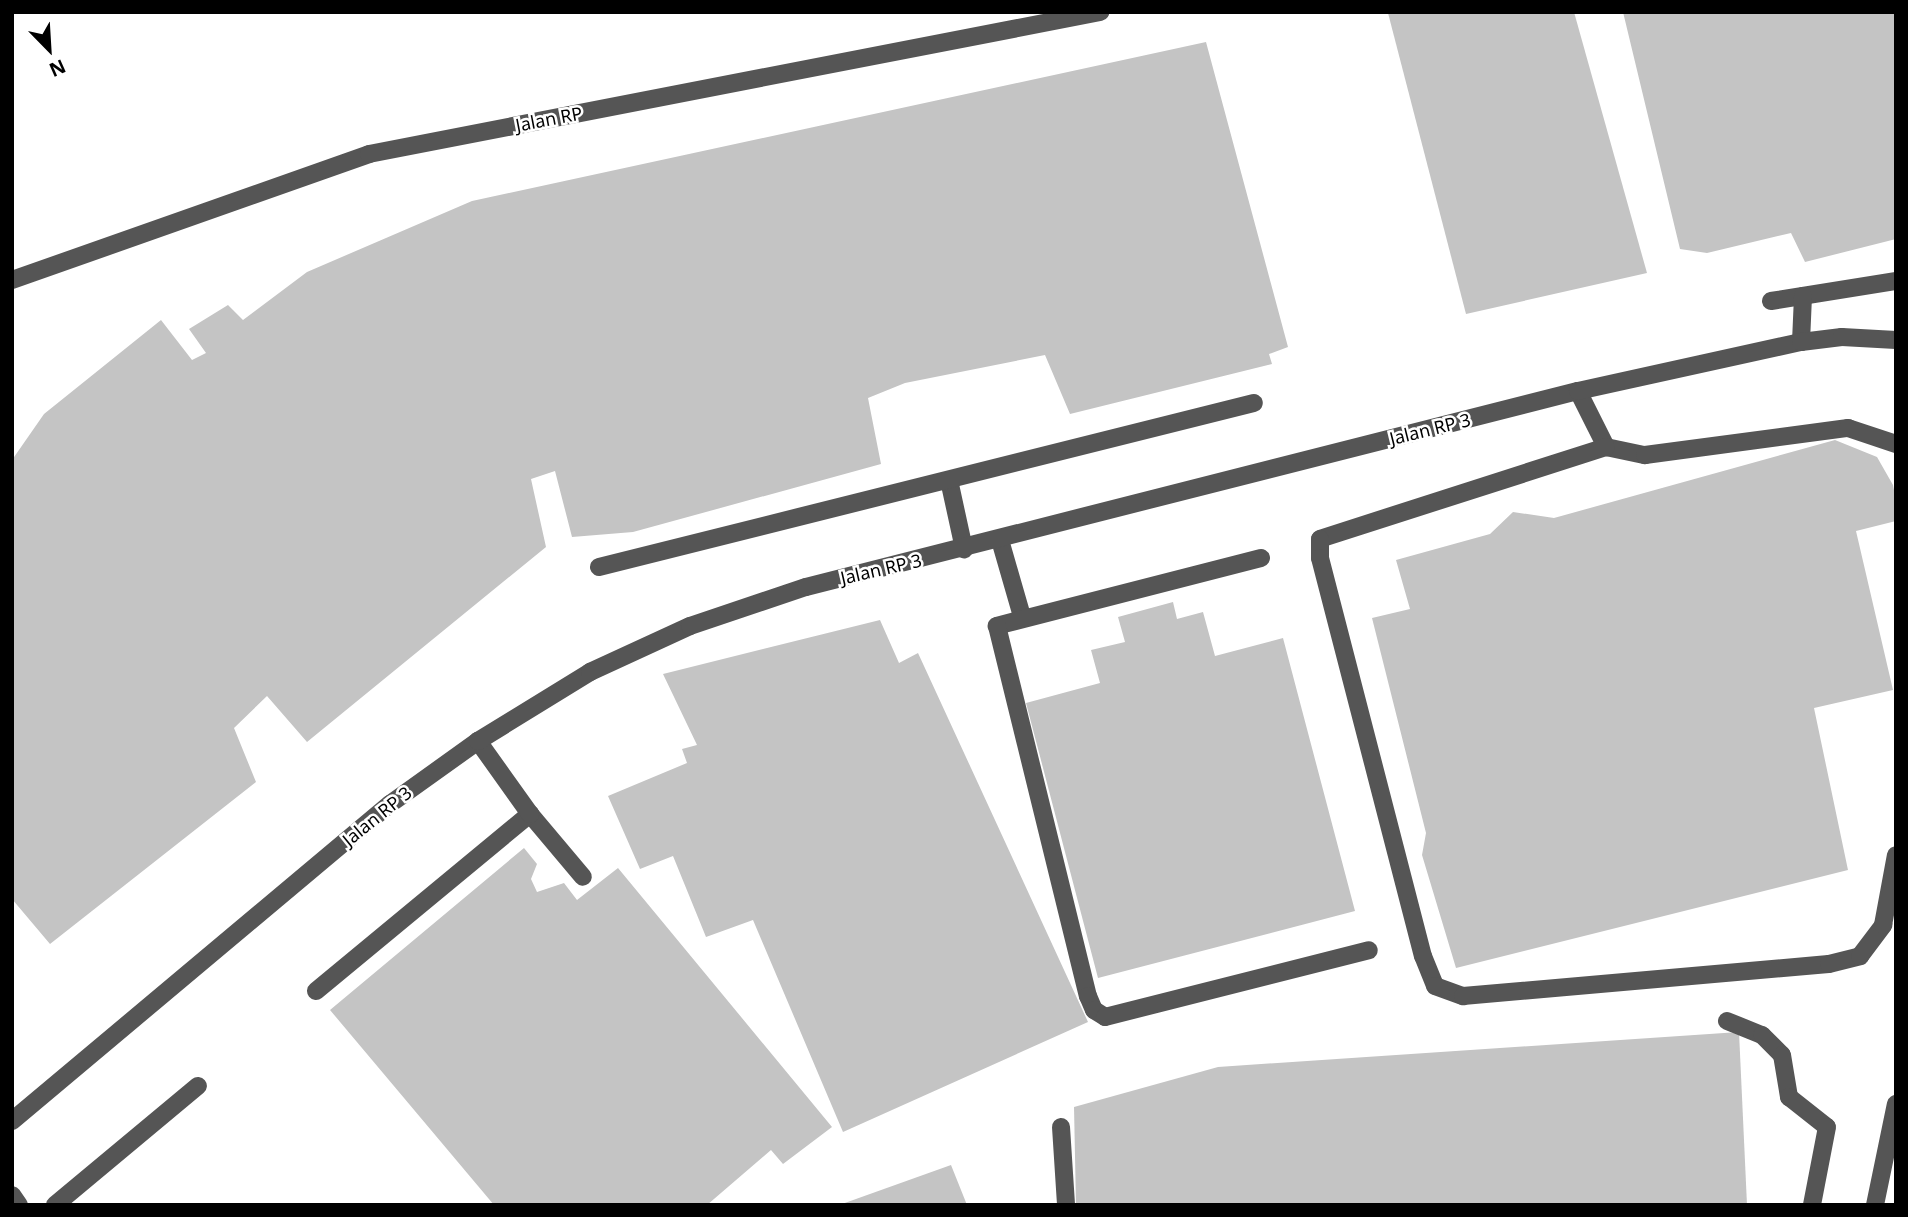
<!DOCTYPE html>
<style>
body{margin:0}
#map{position:relative;width:1908px;height:1217px;overflow:hidden;background:#fff;font-family:"Noto Sans",sans-serif}
div>[style]{position:absolute}
.building>*{inset:0;background:#c4c4c4}
.minor>*{height:18px;margin:-9px;padding:0 9px;transform-origin:9px;border-radius:9px;background:#555}
span{translate:-50% -50%;white-space:nowrap;text-align:center;line-height:1.15;-webkit-text-stroke:5px #fff;paint-order:stroke}
.street-label{font-size:18px;color:#000}
.frame{position:absolute;inset:0;border:14px solid #000;pointer-events:none}
.north{position:absolute;left:14px;top:14px;width:70px;height:70px;-webkit-text-stroke:5px #fff;paint-order:stroke;rotate:156deg;font-size:19px;font-weight:700;line-height:28px;text-align:center;color:#000}
.north::after{content:'';display:block;margin:auto;width:24px;height:32px;background:#000;clip-path:polygon(50% 0,100% 100%,50% 72%,0 100%)}
</style>
<div id="map">
<div class="building">
<div style="clip-path:polygon(1574px 12px,1647px 273px,1466px 314px,1388px 13px)"></div>
<div style="clip-path:polygon(1623px 12px,1896px 12px,1896px 239px,1805px 262px,1791px 233px,1707px 253px,1680px 249px)"></div>
<div style="clip-path:polygon(1206px 42px,1288px 347px,1269px 354px,1272px 364px,1070px 414px,1045px 355px,905px 383px,868px 398px,881px 464px,633px 532px,572px 537px,555px 471px,531px 479px,546px 547px,307px 742px,267px 696px,234px 728px,256px 782px,50px 944px,12px 899px,12px 460px,44px 414px,161px 320px,192px 360px,206px 353px,189px 329px,228px 305px,243px 320px,307px 272px,472px 201px)"></div>
<div style="clip-path:polygon(1835px 440px,1877px 457px,1893px 485px,1896px 500px,1896px 521px,1856px 531px,1893px 690px,1814px 708px,1848px 870px,1456px 968px,1422px 855px,1426px 833px,1372px 618px,1410px 609px,1396px 560px,1490px 534px,1513px 512px,1554px 518px)"></div>
<div style="clip-path:polygon(1173px 602px,1177px 619px,1203px 612px,1215px 656px,1283px 638px,1355px 911px,1098px 978px,1026px 703px,1100px 683px,1091px 650px,1125px 642px,1118px 617px)"></div>
<div style="clip-path:polygon(880px 620px,899px 663px,918px 653px,1088px 1022px,843px 1132px,753px 920px,706px 937px,673px 856px,640px 869px,608px 796px,687px 763px,682px 749px,697px 745px,663px 674px)"></div>
<div style="clip-path:polygon(524px 848px,537px 864px,531px 879px,537px 892px,564px 883px,577px 900px,618px 868px,832px 1127px,783px 1164px,771px 1150px,707px 1205px,494px 1205px,330px 1010px)"></div>
<div style="clip-path:polygon(1739px 1032px,1747px 1205px,1076px 1205px,1074px 1107px,1218px 1067px)"></div>
<div style="clip-path:polygon(951px 1165px,967px 1205px,842px 1205px,842px 1204px)"></div>
</div>
<div class="minor">
<div style="left:12px;top:280px;width:379px;rotate:-19.4deg"></div>
<div style="left:369px;top:154px;width:745px;rotate:-10.99deg"></div>
<div style="left:1771px;top:301px;width:127px;rotate:-9.1deg"></div>
<div style="left:1801px;top:342px;width:46px;rotate:-87.5deg"></div>
<div style="left:1578px;top:391px;width:63px;rotate:63.4deg"></div>
<div style="left:1606px;top:447px;width:40px;rotate:12deg"></div>
<div style="left:1645px;top:455px;width:205px;rotate:-7.6deg"></div>
<div style="left:1848px;top:428px;width:51px;rotate:18.4deg"></div>
<div style="left:1606px;top:447px;width:300px;rotate:162.2deg"></div>
<div style="left:1320px;top:539px;width:19px;rotate:90deg"></div>
<div style="left:1320px;top:558px;width:411px;rotate:75.5deg"></div>
<div style="left:1423px;top:956px;width:32px;rotate:68deg"></div>
<div style="left:1435px;top:986px;width:30px;rotate:20deg"></div>
<div style="left:1463px;top:996px;width:367px;rotate:-5deg"></div>
<div style="left:1829px;top:964px;width:32px;rotate:-14deg"></div>
<div style="left:1860px;top:956px;width:39px;rotate:-53deg"></div>
<div style="left:1883px;top:925px;width:71px;rotate:-79.5deg"></div>
<div style="left:949px;top:480px;width:71px;rotate:77.7deg"></div>
<div style="left:1000px;top:540px;width:79px;rotate:73.9deg"></div>
<div style="left:1261px;top:558px;width:273px;rotate:165.6deg"></div>
<div style="left:997px;top:626px;width:381px;rotate:76.2deg"></div>
<div style="left:1088px;top:996px;width:15px;rotate:67deg"></div>
<div style="left:1094px;top:1010px;width:13px;rotate:32deg"></div>
<div style="left:1105px;top:1017px;width:272px;rotate:-14.2deg"></div>
<div style="left:599px;top:567px;width:675px;rotate:-14.06deg"></div>
<div style="left:530px;top:814px;width:82px;rotate:49.9deg"></div>
<div style="left:316px;top:991px;width:278px;rotate:-39.6deg"></div>
<div style="left:530px;top:814px;width:90px;rotate:-125.5deg"></div>
<div style="left:1727px;top:1021px;width:38px;rotate:22deg"></div>
<div style="left:1762px;top:1035px;width:28px;rotate:45deg"></div>
<div style="left:1782px;top:1055px;width:43px;rotate:80.5deg"></div>
<div style="left:1789px;top:1097px;width:48px;rotate:38.3deg"></div>
<div style="left:1827px;top:1127px;width:79px;rotate:100.9deg"></div>
<div style="left:12px;top:1121px;width:493px;rotate:-40deg"></div>
<div style="left:390px;top:804px;width:108px;rotate:-35.6deg"></div>
<div style="left:478px;top:741px;width:132px;rotate:-31.6deg"></div>
<div style="left:590px;top:672px;width:110px;rotate:-24.7deg"></div>
<div style="left:690px;top:626px;width:122px;rotate:-18.6deg"></div>
<div style="left:806px;top:587px;width:796px;rotate:-14.25deg"></div>
<div style="left:1578px;top:391px;width:228px;rotate:-12.4deg"></div>
<div style="left:1801px;top:342px;width:41px;rotate:-7deg"></div>
<div style="left:1842px;top:337px;width:54px;rotate:3.2deg"></div>
<div style="left:1061px;top:1127px;width:78px;rotate:86.3deg"></div>
<div style="left:12px;top:1195px;width:12px;rotate:55deg"></div>
<div style="left:55px;top:1205px;width:186px;rotate:-39.8deg"></div>
<div style="left:1875px;top:1205px;width:103px;rotate:-78.3deg"></div>
</div>
<div class="street-label">
<span style="left:549px;top:119px;rotate:-11deg">Jalan RP</span>
<span style="left:1430px;top:429px;rotate:-14deg">Jalan RP 3</span>
<span style="left:881px;top:569px;rotate:-13deg">Jalan RP 3</span>
<span style="left:377px;top:816px;rotate:-39deg">Jalan RP 3</span>
</div>
<div class="frame"></div>
<div class="north">N</div>
</div>
